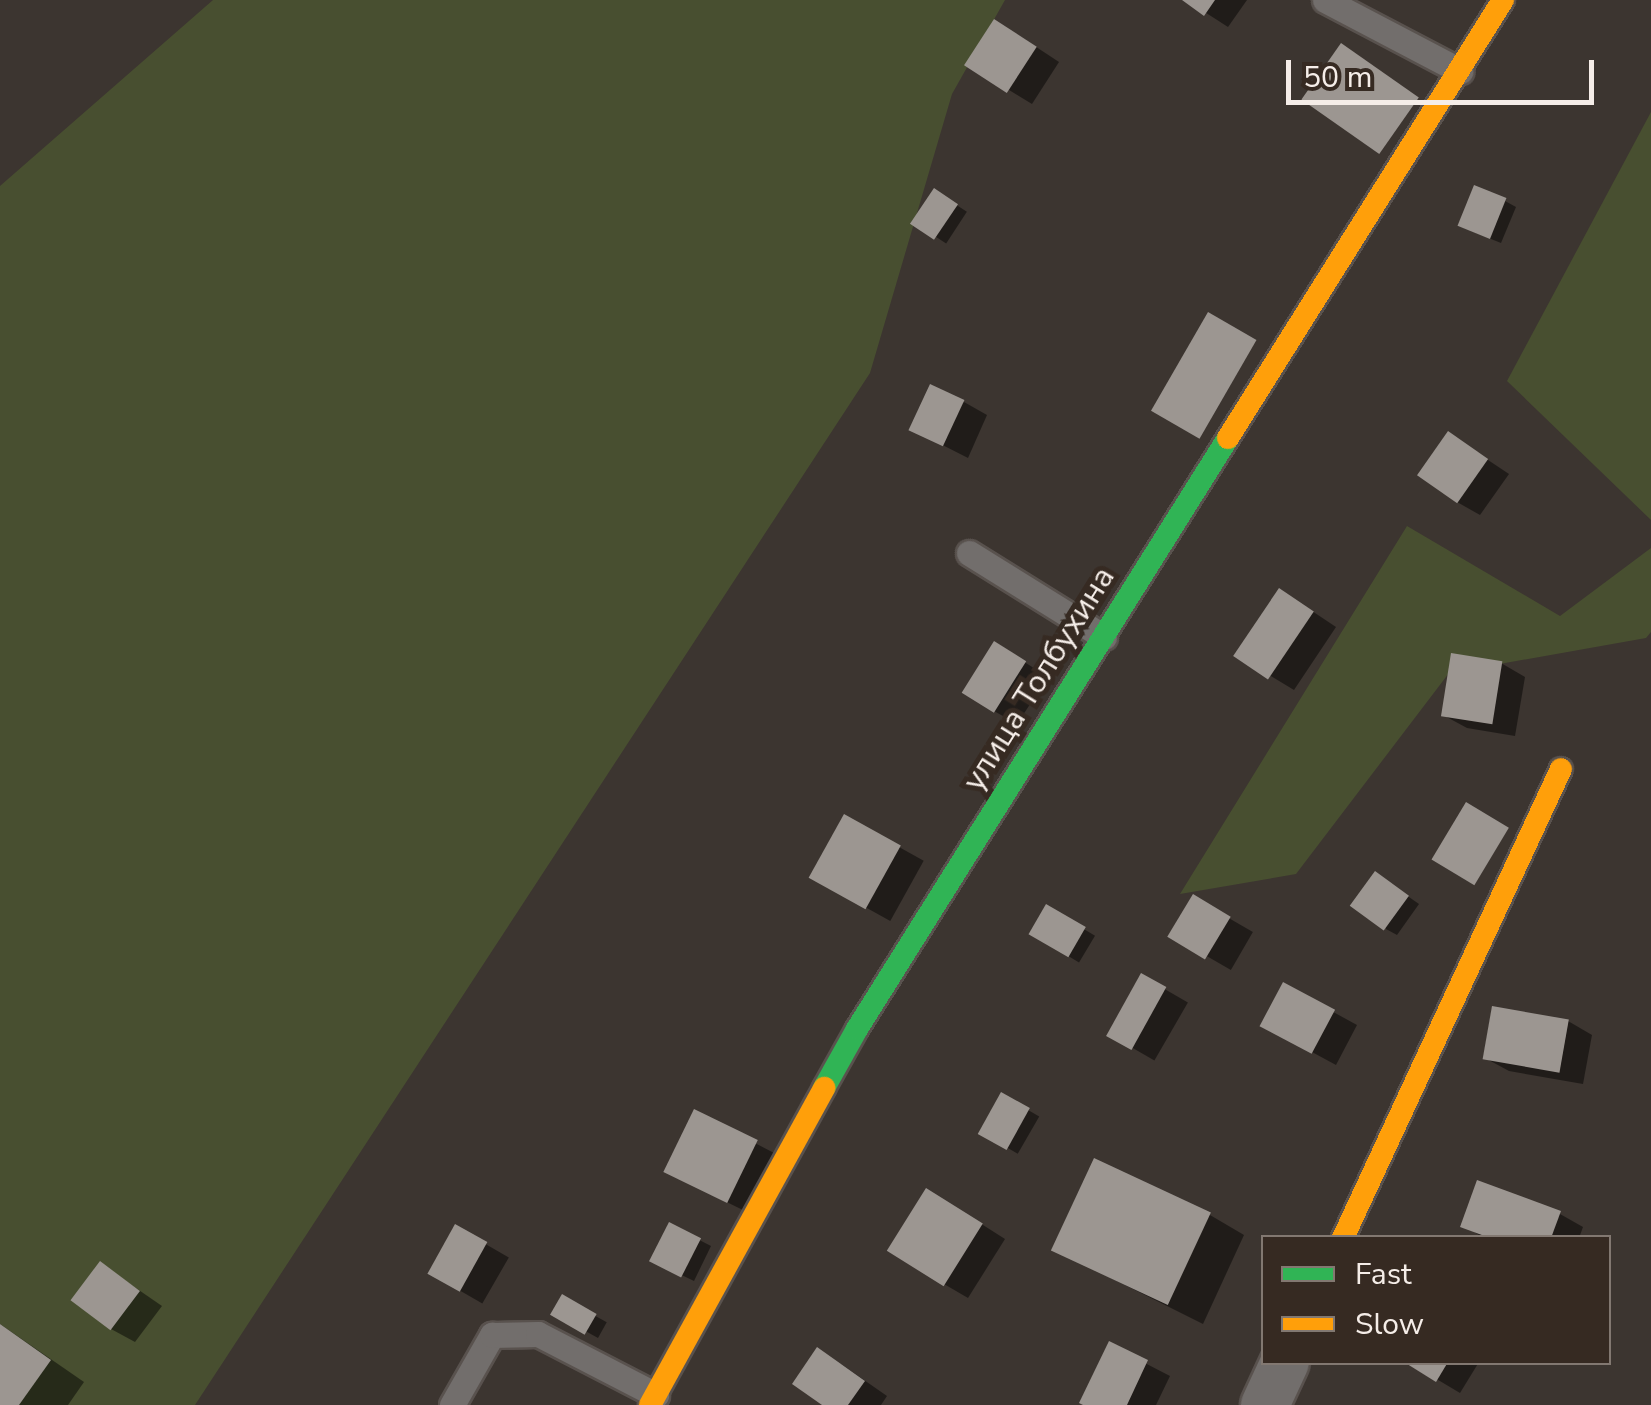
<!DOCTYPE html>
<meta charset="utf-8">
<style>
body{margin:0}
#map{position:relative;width:1651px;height:1405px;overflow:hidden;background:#3c3530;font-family:"Nunito Sans",sans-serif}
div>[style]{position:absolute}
.green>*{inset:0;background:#484f30}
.shadow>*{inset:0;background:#0007;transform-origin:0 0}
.building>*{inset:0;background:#9c9691;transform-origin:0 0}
.roads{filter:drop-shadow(2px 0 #59524e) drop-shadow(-2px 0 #59524e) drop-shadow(0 2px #59524e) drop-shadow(0 -2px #59524e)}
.lane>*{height:25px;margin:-12.5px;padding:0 12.5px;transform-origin:12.5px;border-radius:12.5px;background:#726e6c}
.street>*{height:48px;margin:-24px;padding:0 24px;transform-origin:24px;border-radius:24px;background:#726e6c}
.fast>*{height:22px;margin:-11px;padding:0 11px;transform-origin:11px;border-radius:11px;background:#30b455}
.slow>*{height:22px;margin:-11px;padding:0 11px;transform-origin:11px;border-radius:11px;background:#ff9f0a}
span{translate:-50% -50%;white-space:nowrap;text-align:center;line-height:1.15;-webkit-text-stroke:10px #362a22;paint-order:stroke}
.street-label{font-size:32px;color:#f5ede8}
.legend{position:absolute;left:1261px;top:1235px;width:350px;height:130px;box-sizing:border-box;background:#362a22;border:2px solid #827871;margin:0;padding:12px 18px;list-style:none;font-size:30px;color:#f5ede8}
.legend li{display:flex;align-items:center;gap:20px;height:50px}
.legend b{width:50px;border:2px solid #827871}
.scale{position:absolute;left:1286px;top:60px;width:308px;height:45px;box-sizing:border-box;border:5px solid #f5ede8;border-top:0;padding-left:12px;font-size:30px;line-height:35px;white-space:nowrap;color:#f5ede8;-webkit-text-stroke:8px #362a22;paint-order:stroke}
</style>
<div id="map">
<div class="green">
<div style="clip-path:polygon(213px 0,1005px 0,952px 94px,870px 373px,195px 1405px,0 1405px,0 186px)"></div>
<div style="clip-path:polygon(1651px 112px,1651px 520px,1507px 381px)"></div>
<div style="clip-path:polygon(1407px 526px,1560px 616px,1651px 548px,1651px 632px,1646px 638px,1449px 673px,1296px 874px,1180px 894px)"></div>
</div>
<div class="shadow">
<div style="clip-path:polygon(1186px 0,1247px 0,1228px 27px)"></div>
<div style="clip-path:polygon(1018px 35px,1059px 62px,1032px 104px,967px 64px)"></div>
<div style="left:935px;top:191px;width:38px;height:38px;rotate:33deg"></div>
<div style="clip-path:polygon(1505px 201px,1516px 207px,1501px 243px,1471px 231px)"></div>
<div style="clip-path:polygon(964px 402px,987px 415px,968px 458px,913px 430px)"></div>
<div style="clip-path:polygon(1449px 434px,1509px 474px,1480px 515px,1457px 502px)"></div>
<div style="clip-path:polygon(1303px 605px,1336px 627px,1294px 690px,1238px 656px)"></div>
<div style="clip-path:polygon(1018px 658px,1048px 677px,1017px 724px,994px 711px)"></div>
<div style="clip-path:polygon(1501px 663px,1525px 677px,1515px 736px,1467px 728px,1443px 715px)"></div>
<div style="left:845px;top:817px;width:90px;height:69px;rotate:29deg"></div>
<div style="clip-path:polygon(1386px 881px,1419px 904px,1397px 935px,1386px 929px)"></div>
<div style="left:1194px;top:898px;width:68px;height:44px;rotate:30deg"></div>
<div style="left:1047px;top:907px;width:56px;height:31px;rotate:31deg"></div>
<div style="left:1142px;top:976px;width:53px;height:67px;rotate:30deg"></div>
<div style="clip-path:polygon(1284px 985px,1357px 1025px,1336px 1065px,1286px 1038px)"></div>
<div style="clip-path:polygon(1568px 1021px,1592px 1035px,1583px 1084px,1509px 1071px,1485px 1058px)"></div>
<div style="left:1002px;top:1095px;width:43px;height:43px;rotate:30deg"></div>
<div style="clip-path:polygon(695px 1112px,780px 1156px,751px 1214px,690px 1184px)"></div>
<div style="clip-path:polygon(950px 1204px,1005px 1239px,968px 1298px,944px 1284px)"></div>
<div style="clip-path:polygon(1560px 1214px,1583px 1227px,1579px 1238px,1484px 1238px,1463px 1225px)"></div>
<div style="clip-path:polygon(1210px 1215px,1244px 1235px,1203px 1324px,1053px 1249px)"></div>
<div style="clip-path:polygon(670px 1225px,711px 1246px,694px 1281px,663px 1266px)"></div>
<div style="left:456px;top:1227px;width:61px;height:53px;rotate:30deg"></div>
<div style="clip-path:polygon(101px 1264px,162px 1306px,135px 1342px,111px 1329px)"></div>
<div style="left:563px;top:1298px;width:50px;height:18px;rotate:29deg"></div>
<div style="clip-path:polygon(0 1324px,84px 1382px,68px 1405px,0 1405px)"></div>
<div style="clip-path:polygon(1110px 1345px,1170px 1376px,1156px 1405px,1087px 1405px)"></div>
<div style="clip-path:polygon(1408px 1362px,1479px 1362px,1460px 1393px)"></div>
<div style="clip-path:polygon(841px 1364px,887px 1396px,881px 1405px,827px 1405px)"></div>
</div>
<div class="building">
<div style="clip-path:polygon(1182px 0,1215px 0,1204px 16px)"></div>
<div style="left:994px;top:19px;width:51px;height:55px;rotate:33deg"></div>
<div style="left:1341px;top:43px;width:95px;height:69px;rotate:35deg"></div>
<div style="left:1474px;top:185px;width:35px;height:44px;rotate:22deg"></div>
<div style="left:934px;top:188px;width:29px;height:43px;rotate:34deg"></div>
<div style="left:1208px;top:312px;width:56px;height:114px;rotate:30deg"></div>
<div style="left:930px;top:384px;width:38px;height:51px;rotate:25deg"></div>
<div style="left:1448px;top:431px;width:49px;height:54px;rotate:35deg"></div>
<div style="left:1279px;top:588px;width:42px;height:82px;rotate:34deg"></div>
<div style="left:994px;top:641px;width:38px;height:61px;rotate:32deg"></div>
<div style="left:1451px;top:653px;width:52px;height:64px;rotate:9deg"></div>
<div style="left:1466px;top:802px;width:50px;height:67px;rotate:31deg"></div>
<div style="left:844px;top:814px;width:65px;height:73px;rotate:29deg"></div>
<div style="left:1375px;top:871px;width:42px;height:43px;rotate:36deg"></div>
<div style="left:1193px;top:894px;width:44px;height:50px;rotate:31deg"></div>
<div style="left:1046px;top:904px;width:46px;height:35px;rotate:30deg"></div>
<div style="left:1141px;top:973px;width:29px;height:72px;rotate:29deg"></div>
<div style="left:1283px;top:982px;width:59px;height:50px;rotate:28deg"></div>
<div style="left:1492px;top:1006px;width:78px;height:54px;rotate:10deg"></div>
<div style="left:1001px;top:1092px;width:33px;height:48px;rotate:29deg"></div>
<div style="left:694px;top:1109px;width:71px;height:70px;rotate:26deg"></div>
<div style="left:1094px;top:1158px;width:129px;height:102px;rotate:25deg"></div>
<div style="clip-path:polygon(1477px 1180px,1561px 1211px,1551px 1238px,1490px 1238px,1460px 1227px)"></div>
<div style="left:926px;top:1188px;width:67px;height:74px;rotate:32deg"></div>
<div style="left:669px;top:1222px;width:36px;height:44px;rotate:27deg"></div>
<div style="left:455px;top:1224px;width:37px;height:57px;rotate:29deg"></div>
<div style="left:100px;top:1261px;width:50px;height:49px;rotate:37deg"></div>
<div style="left:562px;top:1294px;width:40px;height:24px;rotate:30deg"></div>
<div style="clip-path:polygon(0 1324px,51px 1360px,19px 1405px,0 1405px)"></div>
<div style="clip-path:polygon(1109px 1341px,1148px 1360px,1127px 1405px,1083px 1405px,1079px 1403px)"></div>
<div style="clip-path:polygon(817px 1347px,865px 1381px,848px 1405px,822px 1405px,792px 1384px)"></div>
<div style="clip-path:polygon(1404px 1362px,1448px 1362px,1436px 1382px)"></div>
</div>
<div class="roads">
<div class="lane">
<div style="left:1325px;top:0;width:153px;rotate:27.7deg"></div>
<div style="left:969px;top:553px;width:159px;rotate:31.9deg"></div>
<div style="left:452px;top:1405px;width:81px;rotate:-60.3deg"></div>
<div style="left:492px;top:1335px;width:46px;rotate:-1.2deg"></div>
<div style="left:538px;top:1334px;width:133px;rotate:27.3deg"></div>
</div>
<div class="street">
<div style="left:1265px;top:1405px;width:47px;rotate:-65.1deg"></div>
</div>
<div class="fast">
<div style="left:824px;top:1088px;width:68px;rotate:-60.8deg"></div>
<div style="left:857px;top:1029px;width:698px;rotate:-57.88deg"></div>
</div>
<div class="slow">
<div style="left:1228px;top:438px;width:517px;rotate:-57.88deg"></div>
<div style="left:1343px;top:1238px;width:517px;rotate:-65.07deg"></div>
<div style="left:650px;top:1405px;width:362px;rotate:-61.2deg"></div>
</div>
</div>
<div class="street-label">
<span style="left:1039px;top:679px;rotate:-58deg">улица Толбухина</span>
</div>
<ul class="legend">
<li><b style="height:12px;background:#30b455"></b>Fast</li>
<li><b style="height:12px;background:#ff9f0a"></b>Slow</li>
</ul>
<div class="scale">50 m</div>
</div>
